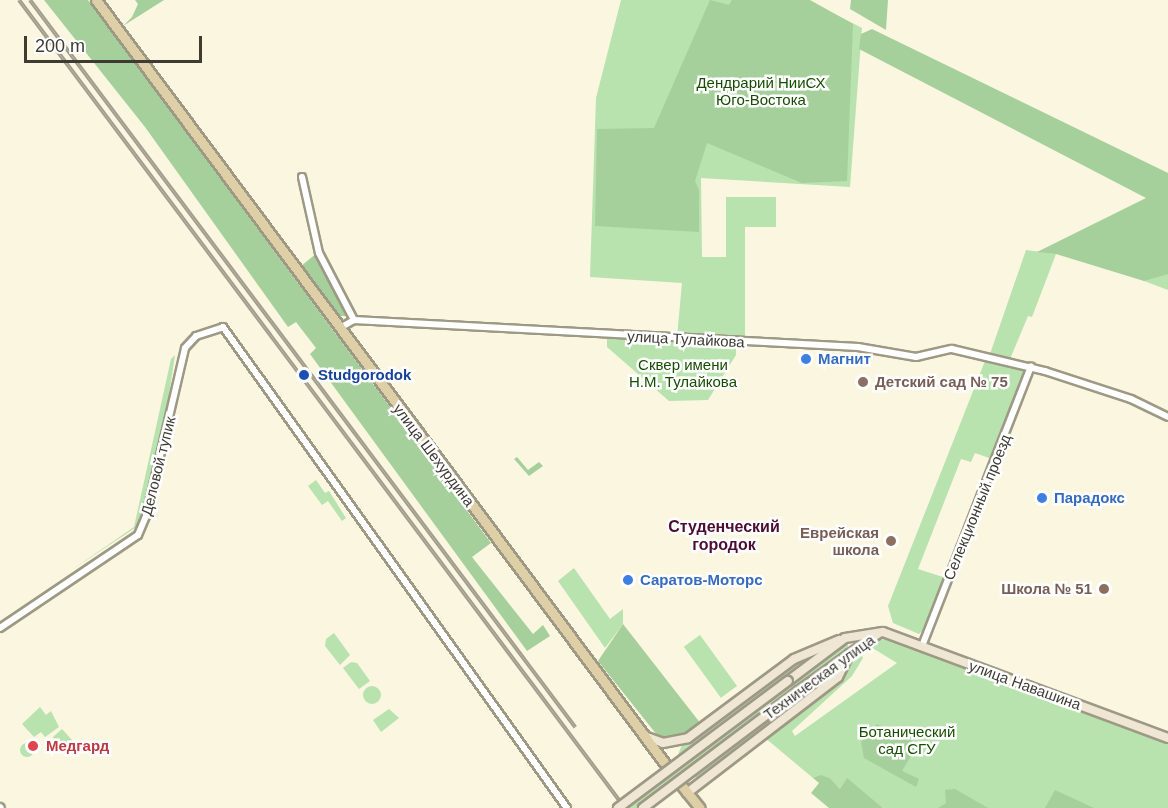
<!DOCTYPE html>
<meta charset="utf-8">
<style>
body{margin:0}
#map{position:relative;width:1168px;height:808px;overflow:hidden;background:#fbf6e0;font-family:Arial,sans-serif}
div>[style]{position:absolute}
.green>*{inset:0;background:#b8e2ae;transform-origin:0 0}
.round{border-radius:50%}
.forest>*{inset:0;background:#a5d09b}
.roads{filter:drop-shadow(2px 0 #9d9984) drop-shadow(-2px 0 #9d9984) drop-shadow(0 2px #9d9984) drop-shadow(0 -2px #9d9984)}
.street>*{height:6px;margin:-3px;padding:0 3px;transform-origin:3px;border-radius:3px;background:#fff}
.secondary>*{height:8px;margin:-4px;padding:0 4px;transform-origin:4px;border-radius:4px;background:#efe7d3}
.primary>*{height:9px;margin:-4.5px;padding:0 4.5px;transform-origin:4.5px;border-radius:4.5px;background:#dfcfa7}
.rail>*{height:4px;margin-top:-2px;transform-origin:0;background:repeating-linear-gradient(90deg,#fff 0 4.5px,#a19e8e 0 9px);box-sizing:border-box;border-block:2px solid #a19e8e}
.bridges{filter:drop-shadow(2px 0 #9d9984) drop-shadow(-2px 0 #9d9984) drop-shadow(0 2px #9d9984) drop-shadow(0 -2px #9d9984)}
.secondary-bridge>*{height:8px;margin:-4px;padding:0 4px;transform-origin:4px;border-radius:4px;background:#efe7d3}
.dots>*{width:16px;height:16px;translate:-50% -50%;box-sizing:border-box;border:3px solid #fff;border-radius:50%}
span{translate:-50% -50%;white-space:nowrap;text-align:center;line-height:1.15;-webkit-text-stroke:5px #fff;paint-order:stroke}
.park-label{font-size:15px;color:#174d02}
.street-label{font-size:15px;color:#3d3b32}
.shop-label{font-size:15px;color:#366cbe;font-weight:700}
.left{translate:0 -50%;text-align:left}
.transit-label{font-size:15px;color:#164399;font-weight:700}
.education-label{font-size:15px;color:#785e54;font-weight:700}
.right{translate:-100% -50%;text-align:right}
.health-label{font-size:15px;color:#be3a42;font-weight:700}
.neighbourhood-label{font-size:16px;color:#4b0d32;font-weight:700}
.scale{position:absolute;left:24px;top:36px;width:178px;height:27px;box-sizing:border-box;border:3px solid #3d3b32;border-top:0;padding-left:8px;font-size:18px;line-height:21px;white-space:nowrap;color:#3d3b32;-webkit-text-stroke:4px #fff;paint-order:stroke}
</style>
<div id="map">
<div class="green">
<div style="clip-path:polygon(621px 0,808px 0,862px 28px,850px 187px,701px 178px,702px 257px,726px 257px,726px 197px,776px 197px,776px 227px,745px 227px,745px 338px,677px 337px,682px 283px,590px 277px,596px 98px)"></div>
<div style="clip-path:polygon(1026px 250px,1056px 254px,1032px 317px,1028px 316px,1010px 359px,990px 354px)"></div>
<div style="clip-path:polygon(1124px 268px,1168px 271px,1168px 290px,1144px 281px)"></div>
<div style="clip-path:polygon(607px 337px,736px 347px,736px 355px,708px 400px,669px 401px,607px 347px)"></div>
<div style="clip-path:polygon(175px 355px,165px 421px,138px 526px,70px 571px,134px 527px,171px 359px)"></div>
<div style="clip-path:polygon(985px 361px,1022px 368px,1026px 374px,992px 459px,975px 453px,971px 462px,961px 459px,918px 569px,946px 578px,924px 629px,919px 634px,893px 623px,888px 606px)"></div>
<div style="clip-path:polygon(316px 480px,325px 493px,329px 491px,346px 518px,342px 521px,328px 501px,322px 505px,308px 486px)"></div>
<div style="clip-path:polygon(574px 568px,610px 619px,623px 609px,623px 624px,605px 648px,558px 581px)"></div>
<div style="clip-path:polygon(334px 633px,350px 655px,340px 665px,325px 646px,326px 639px)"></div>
<div style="left:700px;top:635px;width:63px;height:20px;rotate:54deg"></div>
<div style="clip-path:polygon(888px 638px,1168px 742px,1168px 808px,883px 808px,847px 779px,841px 790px,831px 779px,813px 778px,764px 737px,842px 678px,859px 649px,863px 658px,852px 676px,792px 731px,795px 736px,897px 663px,866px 644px)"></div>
<div style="clip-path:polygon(846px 642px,849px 648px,795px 689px,636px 808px,625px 808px)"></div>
<div style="clip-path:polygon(814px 653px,784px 676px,678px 755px,681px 747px,795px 661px)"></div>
<div style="clip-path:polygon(351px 662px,357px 663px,370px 681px,359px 689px,343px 668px)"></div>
<div style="clip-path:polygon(838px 667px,835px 675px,700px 777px,694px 777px)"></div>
<div class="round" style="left:363px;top:686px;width:18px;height:18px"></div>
<div style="clip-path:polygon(40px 707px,46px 715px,51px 711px,59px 727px,45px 737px,41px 732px,34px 737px,22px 724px)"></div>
<div style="clip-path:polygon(389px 709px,399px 718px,381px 732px,373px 720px)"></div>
<div style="clip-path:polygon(62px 729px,72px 740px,57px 751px,53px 737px)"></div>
<div class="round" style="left:20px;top:743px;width:14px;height:14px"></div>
</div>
<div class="forest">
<div style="clip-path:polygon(44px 0,88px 0,491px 543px,472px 557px,533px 634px,543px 625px,550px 636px,527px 651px,310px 354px,316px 348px,296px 322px,288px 327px,145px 127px)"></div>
<div style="clip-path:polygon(135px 0,164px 0,123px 26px,132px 17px,138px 4px)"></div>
<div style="clip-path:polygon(710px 0,729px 5px,732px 0,810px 0,853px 24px,847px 181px,802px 183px,707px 143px,695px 181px,699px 190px,699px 232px,595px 226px,597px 129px,654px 128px)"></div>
<div style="clip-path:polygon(851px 0,888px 0,886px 30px,850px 9px)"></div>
<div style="clip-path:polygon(872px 29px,1168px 173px,1168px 274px,1144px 281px,1056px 254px,1037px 252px,1146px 198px,859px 49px,861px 34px)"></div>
<div style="clip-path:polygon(317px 253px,335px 282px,348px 316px,339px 316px,301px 266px)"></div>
<div style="clip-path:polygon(517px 457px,528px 470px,539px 462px,543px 466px,529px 476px,514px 459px)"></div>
<div style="clip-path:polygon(623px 624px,701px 724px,687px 736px,670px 739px,657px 735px,598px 661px)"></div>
<div style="clip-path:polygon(877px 724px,918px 744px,902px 771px,919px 779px,916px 787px,864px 758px,861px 742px)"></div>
<div style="clip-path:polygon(821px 775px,831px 779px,840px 789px,847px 778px,883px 808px,829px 808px,811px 793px,819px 783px,813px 778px)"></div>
<div style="clip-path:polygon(955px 789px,988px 808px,938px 808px,946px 803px,945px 790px)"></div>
<div style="clip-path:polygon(1055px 790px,1094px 808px,1045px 808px)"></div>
</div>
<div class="roads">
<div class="street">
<div style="left:302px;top:177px;width:78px;rotate:77.4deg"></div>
<div style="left:319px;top:253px;width:76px;rotate:62.4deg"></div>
<div style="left:340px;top:328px;width:16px;rotate:-30deg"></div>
<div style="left:354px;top:320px;width:505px;rotate:3.07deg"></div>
<div style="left:858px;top:347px;width:59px;rotate:9.8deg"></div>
<div style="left:916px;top:357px;width:37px;rotate:-13deg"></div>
<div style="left:952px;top:349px;width:96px;rotate:13.3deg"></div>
<div style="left:1045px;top:371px;width:90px;rotate:18deg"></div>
<div style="left:1131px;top:399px;width:41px;rotate:25.9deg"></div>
<div style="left:0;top:628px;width:166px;rotate:-34deg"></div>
<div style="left:138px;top:535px;width:21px;rotate:-67deg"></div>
<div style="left:146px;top:516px;width:172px;rotate:-76.9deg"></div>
<div style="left:185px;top:348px;width:16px;rotate:-47deg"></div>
<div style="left:196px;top:336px;width:28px;rotate:-18deg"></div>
<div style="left:223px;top:327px;width:591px;rotate:54.43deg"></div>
<div style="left:922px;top:646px;width:300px;rotate:-68.7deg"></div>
<div style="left:0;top:807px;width:1px;rotate:45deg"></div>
</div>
<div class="secondary">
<div style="left:788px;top:681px;width:71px;rotate:-37deg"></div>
<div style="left:845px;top:638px;width:38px;rotate:-9deg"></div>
<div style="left:883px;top:632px;width:304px;rotate:20.4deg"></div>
<div style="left:797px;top:692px;width:101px;rotate:-35.7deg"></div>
<div style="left:644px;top:736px;width:20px;rotate:20deg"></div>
<div style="left:663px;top:743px;width:25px;rotate:-11deg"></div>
<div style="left:688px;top:738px;width:132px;rotate:-36.7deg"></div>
<div style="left:794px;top:659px;width:49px;rotate:-22.9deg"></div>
<div style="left:687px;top:793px;width:190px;rotate:-37.5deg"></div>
<div style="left:838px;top:677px;width:25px;rotate:-64deg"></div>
</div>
<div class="primary">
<div style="left:96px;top:0;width:954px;rotate:53.31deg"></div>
<div style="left:682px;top:786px;width:28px;rotate:51deg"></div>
</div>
</div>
<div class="rail">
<div style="left:19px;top:0;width:1000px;rotate:53.13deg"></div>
<div style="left:30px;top:0;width:909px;rotate:53.14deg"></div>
</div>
<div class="bridges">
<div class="secondary-bridge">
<div style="left:618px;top:808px;width:212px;rotate:-36.8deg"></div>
<div style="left:643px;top:808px;width:193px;rotate:-37deg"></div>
</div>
</div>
<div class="dots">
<div style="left:806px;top:359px;background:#3f7fe0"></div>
<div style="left:304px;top:375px;background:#1a4fb4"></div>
<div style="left:863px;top:382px;background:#8d6e63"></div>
<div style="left:1042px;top:498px;background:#3f7fe0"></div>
<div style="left:891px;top:541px;background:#8d6e63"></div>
<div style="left:628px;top:580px;background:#3f7fe0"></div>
<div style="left:1104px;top:589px;background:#8d6e63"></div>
<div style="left:33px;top:746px;background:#e0444e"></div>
</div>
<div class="park-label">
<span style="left:761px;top:91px">Дендрарий НииСХ<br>Юго-Востока</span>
<span style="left:683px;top:373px">Сквер имени<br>Н.М. Тулайкова</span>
<span style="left:907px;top:740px">Ботанический<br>сад СГУ</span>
</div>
<div class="street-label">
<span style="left:686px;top:339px;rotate:3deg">улица Тулайкова</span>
<span style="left:434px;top:455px;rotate:53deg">улица Шехурдина</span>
<span style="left:158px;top:466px;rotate:-76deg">Деловой тупик</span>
<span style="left:977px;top:507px;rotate:-68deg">Селекционный проезд</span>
<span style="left:819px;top:677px;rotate:-36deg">Техническая улица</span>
<span style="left:1025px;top:685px;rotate:20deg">улица Навашина</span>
</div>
<div class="shop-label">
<span class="left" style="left:818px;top:359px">Магнит</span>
<span class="left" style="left:1054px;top:498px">Парадокс</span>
<span class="left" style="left:640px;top:580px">Саратов-Моторс</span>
</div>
<div class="transit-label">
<span class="left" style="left:318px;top:375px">Studgorodok</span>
</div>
<div class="education-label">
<span class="left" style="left:875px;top:382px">Детский сад № 75</span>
<span class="right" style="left:879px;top:541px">Еврейская<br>школа</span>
<span class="right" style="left:1092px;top:589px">Школа № 51</span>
</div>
<div class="health-label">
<span class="left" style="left:46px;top:746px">Медгард</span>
</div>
<div class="neighbourhood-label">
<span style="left:724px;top:536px">Студенческий<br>городок</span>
</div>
<div class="scale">200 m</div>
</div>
